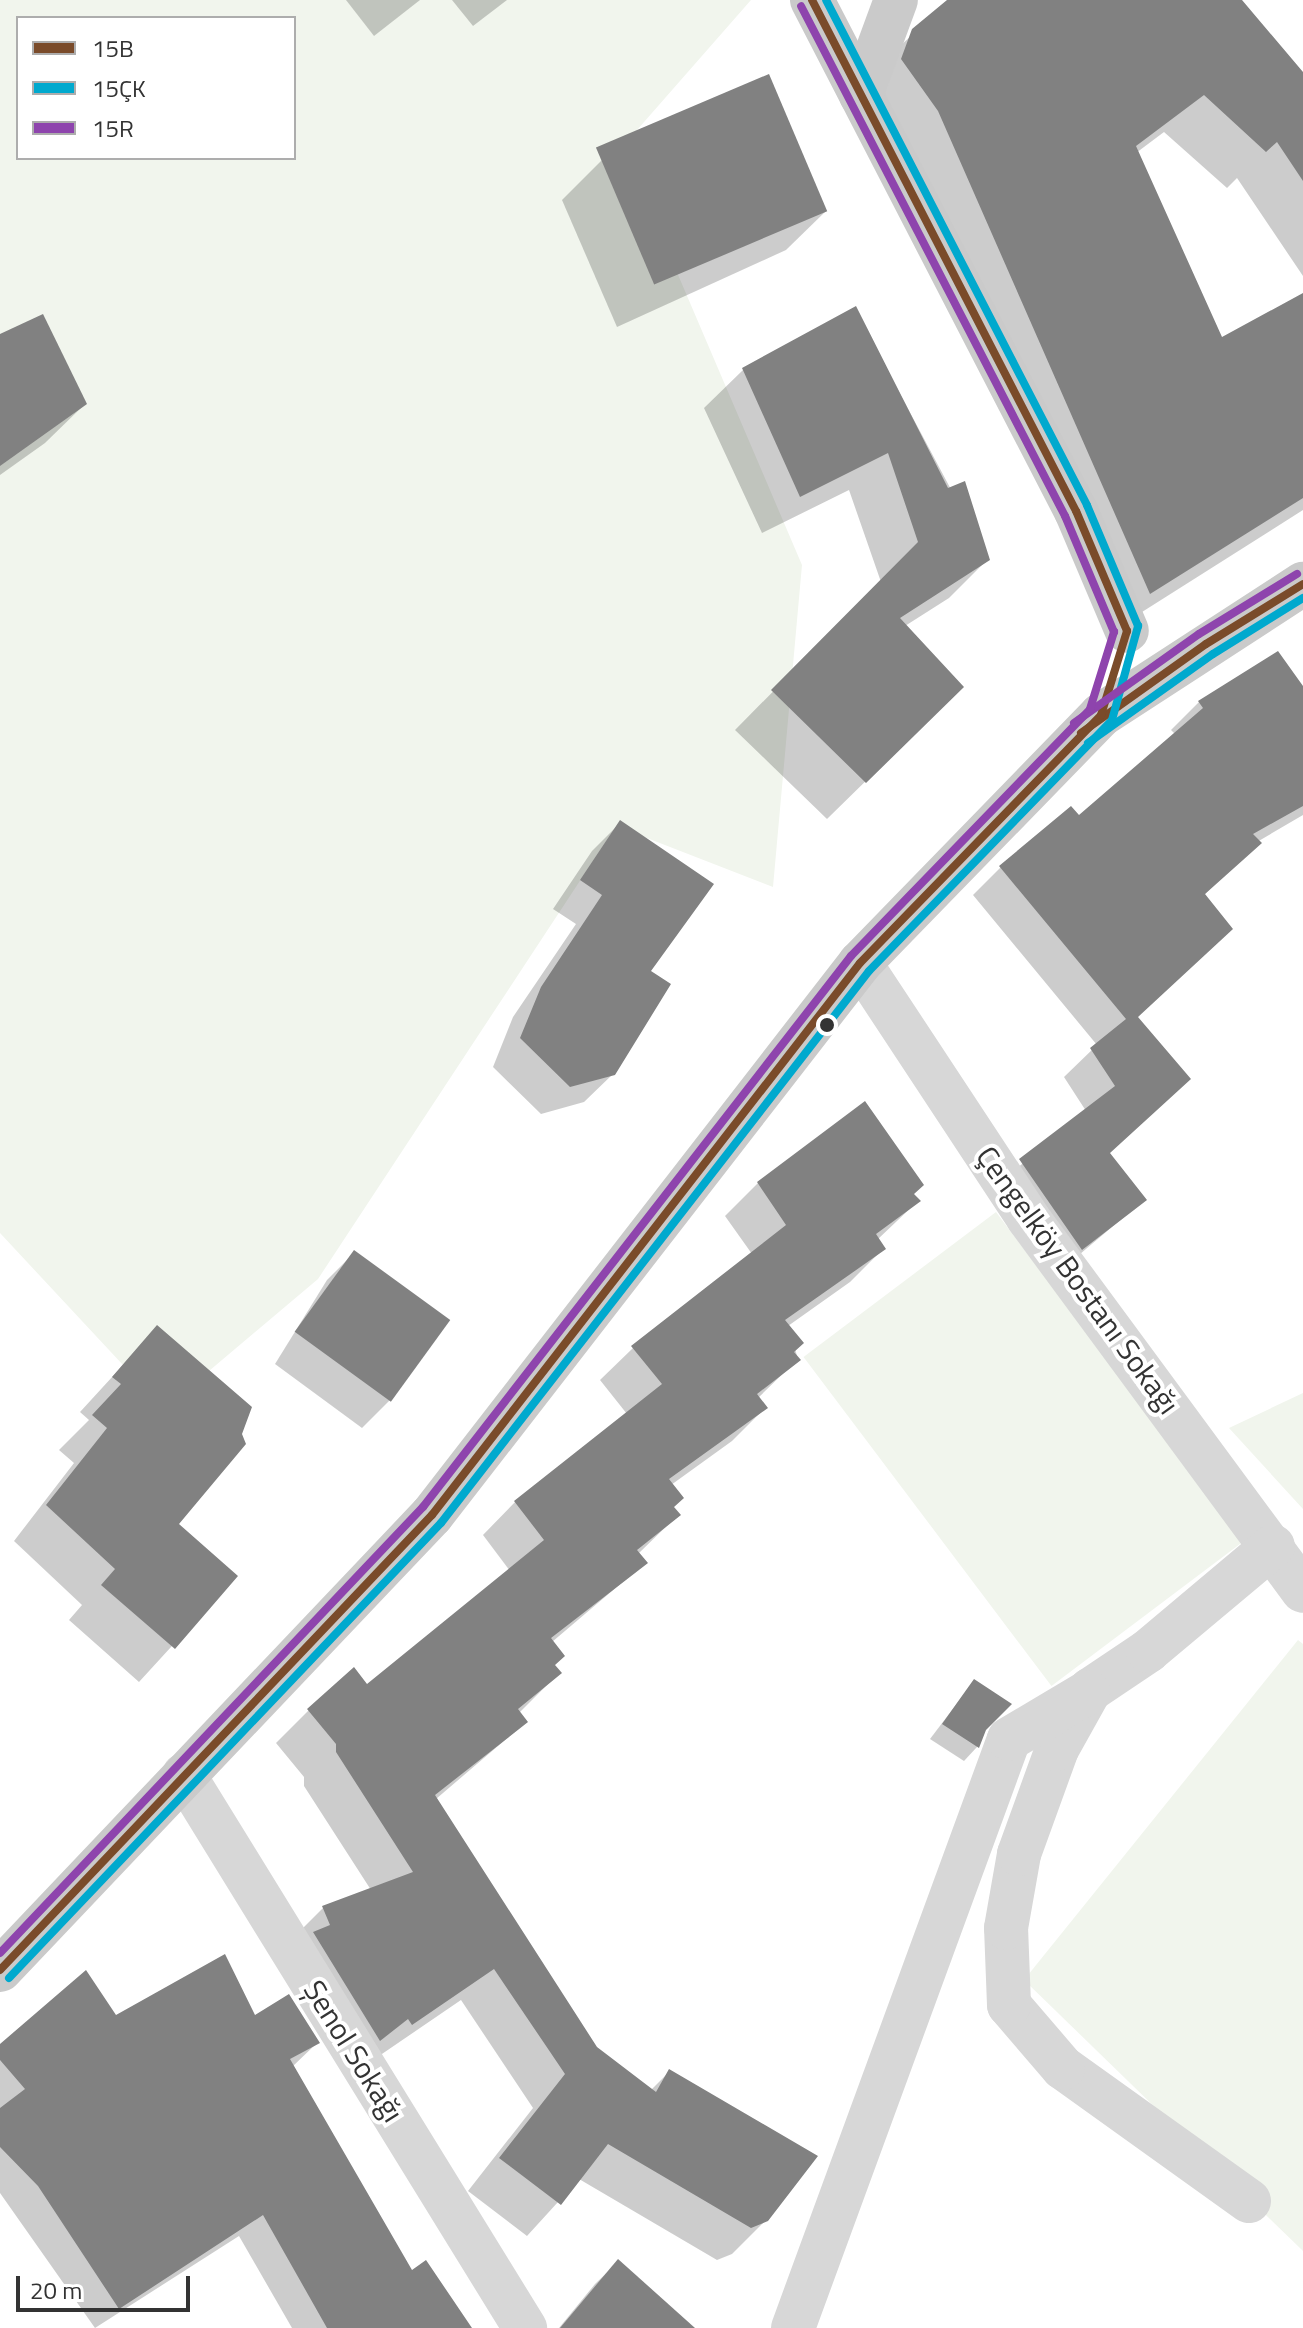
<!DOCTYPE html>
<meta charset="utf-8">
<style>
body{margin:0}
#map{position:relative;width:1303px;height:2328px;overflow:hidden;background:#fff;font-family:"Titillium Web",sans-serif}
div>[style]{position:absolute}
.green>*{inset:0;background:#f1f5ed;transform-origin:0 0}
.shadow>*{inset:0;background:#0003}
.building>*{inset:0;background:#818181;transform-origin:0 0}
.minor>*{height:44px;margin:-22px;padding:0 22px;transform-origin:22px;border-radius:22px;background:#d7d7d7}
.major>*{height:44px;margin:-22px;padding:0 22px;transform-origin:22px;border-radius:22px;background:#cacaca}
.bus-1>*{height:8px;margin:-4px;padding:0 4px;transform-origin:4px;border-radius:4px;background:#7a4b2a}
.bus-2>*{height:8px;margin:-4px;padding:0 4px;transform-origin:4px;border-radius:4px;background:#00a9ce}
.bus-3>*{height:8px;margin:-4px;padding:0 4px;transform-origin:4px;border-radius:4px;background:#8e44ad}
.dots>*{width:22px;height:22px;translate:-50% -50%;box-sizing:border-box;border:4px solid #fff;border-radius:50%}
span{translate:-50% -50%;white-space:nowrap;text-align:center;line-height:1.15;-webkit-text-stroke:8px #fff;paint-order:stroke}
.street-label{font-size:30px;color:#333}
.legend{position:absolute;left:16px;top:16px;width:280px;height:144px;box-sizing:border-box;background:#fff;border:2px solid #adadad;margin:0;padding:10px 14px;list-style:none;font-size:24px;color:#333}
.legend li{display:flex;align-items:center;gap:16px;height:40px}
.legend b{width:40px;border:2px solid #adadad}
.scale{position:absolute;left:16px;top:2276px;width:174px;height:36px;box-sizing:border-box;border:4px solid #333;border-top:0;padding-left:10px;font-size:24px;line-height:28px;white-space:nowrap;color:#333;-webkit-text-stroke:6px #fff;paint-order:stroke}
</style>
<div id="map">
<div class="green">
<div style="clip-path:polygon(evenodd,0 0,751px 0,623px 146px,802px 565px,773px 887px,616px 826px,318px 1279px,164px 1409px,0 1233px,0 0,18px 18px,294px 18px,294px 158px,18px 158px,18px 18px)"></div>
<div style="left:996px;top:1212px;width:412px;height:241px;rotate:53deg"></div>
<div style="clip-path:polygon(1303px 1393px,1303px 1509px,1229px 1428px)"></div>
<div style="clip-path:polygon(1298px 1640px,1303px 1644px,1303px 2251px,1024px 1980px)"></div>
</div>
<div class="shadow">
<div style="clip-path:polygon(346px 0,420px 0,374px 36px)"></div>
<div style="clip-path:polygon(452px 0,507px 0,473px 26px)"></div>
<div style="clip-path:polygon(950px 0,1240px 0,1303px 75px,1303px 276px,1237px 178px,1227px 188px,1164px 132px,1136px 153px,1221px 340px,1303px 294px,1303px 510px,1112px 631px,874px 70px)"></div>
<div style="clip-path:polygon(602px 160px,826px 211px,786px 250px,617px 327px,562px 200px)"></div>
<div style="clip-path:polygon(855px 309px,988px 559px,949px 598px,905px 626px,923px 725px,827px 819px,735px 730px,881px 582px,849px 490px,762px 533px,704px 408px,743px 370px)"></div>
<div style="clip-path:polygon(0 336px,85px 404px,45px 443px,0 475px)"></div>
<div style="clip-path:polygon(1303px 690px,1303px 815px,1257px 842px,1204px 895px,1136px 1018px,1188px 1079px,1108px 1154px,1144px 1200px,1054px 1276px,993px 1188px,1086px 1111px,1064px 1077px,1097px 1045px,973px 895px,1001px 867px,1079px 818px,1175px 734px,1171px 730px,1199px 702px)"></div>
<div style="clip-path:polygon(620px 823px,648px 972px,613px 1074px,584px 1102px,541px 1114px,493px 1067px,513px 1017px,576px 924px,553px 909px,592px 851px)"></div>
<div style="clip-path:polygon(758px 1183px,912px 1194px,918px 1201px,877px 1240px,883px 1249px,850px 1282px,788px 1326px,798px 1359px,758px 1398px,765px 1408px,732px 1441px,671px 1485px,671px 1508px,678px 1515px,638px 1554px,645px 1563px,552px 1642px,553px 1665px,559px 1673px,519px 1713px,526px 1722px,436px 1799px,596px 2049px,650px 2091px,670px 2071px,766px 2220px,732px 2254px,717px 2260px,579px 2179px,527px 2236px,468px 2191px,533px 2108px,461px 2000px,379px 2056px,290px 1941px,323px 1908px,371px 1890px,304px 1786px,304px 1777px,276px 1743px,309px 1710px,367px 1687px,510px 1571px,483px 1535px,515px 1502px,627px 1414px,600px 1380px,633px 1348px,752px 1254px,725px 1216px)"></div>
<div style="clip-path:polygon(354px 1253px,447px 1321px,390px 1400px,362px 1428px,275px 1364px,327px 1280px)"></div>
<div style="clip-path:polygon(157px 1328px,176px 1524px,236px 1576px,139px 1682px,69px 1620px,82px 1605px,14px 1541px,74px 1463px,59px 1450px,89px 1420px,80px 1412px)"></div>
<div style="clip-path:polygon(974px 1681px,984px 1728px,977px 1747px,964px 1761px,930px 1739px)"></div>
<div style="clip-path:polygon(115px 2018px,255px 2018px,317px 2043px,292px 2067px,411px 2273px,470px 2328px,292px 2328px,239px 2236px,95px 2328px,0 2193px,0 2047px)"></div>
<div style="clip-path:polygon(618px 2262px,672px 2328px,559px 2328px,595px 2284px)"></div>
</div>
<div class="building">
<div style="clip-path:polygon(947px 0,1242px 0,1303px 72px,1303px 181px,1277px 142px,1266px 152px,1204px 95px,1136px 146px,1222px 337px,1303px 293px,1303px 498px,1150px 594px,938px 111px,901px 59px,912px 29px)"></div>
<div style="left:769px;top:74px;width:149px;height:188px;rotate:67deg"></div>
<div style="clip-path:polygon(856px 306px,948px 488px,965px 481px,990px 560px,900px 618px,964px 687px,866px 783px,771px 690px,918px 542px,888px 453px,800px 497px,742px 368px)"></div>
<div style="clip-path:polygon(43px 314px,87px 404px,0 466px,0 334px)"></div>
<div style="clip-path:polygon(1278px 651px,1303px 686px,1303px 806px,1253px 834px,1262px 843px,1205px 894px,1233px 929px,1138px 1017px,1191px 1079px,1110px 1153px,1147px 1200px,1082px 1250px,1019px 1159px,1115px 1086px,1090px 1048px,1126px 1019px,999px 866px,1071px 806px,1079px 815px,1203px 708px,1198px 701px)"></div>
<div style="clip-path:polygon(620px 820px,714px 884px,651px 971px,671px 984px,615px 1075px,570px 1087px,520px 1038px,541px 987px,602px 895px,580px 880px)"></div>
<div style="clip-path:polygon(865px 1101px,924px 1185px,914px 1194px,921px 1201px,876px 1234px,886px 1249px,785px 1320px,804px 1343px,794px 1352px,801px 1360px,757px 1394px,768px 1408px,669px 1479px,684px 1498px,674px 1507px,681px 1515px,637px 1550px,648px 1563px,551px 1638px,565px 1656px,555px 1665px,562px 1673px,518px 1709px,528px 1722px,435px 1795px,597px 2047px,656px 2092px,669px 2069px,818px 2156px,768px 2221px,751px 2228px,608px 2144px,561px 2205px,499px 2158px,565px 2074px,494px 1969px,412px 2025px,408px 2019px,380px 2041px,313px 1932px,330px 1925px,322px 1906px,413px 1872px,336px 1752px,336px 1744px,307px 1709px,354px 1667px,367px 1684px,544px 1540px,514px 1501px,662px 1384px,631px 1346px,786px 1225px,757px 1182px)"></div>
<div style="left:354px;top:1250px;width:119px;height:101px;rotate:36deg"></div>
<div style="clip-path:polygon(157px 1325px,252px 1407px,242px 1434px,246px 1444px,179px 1524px,238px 1576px,175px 1649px,101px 1585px,115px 1569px,46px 1505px,107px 1428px,92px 1415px,121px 1384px,112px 1377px)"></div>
<div style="clip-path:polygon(974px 1679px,1012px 1704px,986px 1730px,979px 1748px,942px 1724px)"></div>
<div style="clip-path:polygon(225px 1954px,255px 2015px,289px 1994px,320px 2043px,290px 2059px,412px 2270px,426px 2260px,472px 2328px,327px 2328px,263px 2215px,119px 2309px,38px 2186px,0 2147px,0 2108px,25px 2089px,0 2060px,0 2044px,86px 1970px,116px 2015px)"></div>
<div style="clip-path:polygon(618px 2259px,695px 2328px,560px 2328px)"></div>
</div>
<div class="minor">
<div style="left:860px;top:963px;width:305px;rotate:56.6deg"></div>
<div style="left:1028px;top:1218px;width:463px;rotate:53.6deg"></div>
<div style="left:184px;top:1775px;width:650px;rotate:58.34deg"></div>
<div style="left:1249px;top:2201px;width:229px;rotate:-144.4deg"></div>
<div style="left:1063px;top:2068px;width:83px;rotate:-130.6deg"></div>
<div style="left:1009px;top:2005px;width:77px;rotate:-92.2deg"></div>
<div style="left:1006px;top:1928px;width:75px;rotate:-80deg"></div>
<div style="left:1019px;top:1854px;width:112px;rotate:-70.1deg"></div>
<div style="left:1057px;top:1749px;width:68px;rotate:-60.8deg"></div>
<div style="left:1090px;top:1690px;width:70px;rotate:-33.9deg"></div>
<div style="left:1148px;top:1651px;width:163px;rotate:-40deg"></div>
<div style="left:793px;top:2328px;width:627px;rotate:-69.86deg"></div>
<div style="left:1009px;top:1739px;width:92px;rotate:-30.7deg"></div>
</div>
<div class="major">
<div style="left:812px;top:0;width:575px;rotate:62.68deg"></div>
<div style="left:1076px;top:511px;width:130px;rotate:67deg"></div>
<div style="left:861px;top:95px;width:101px;rotate:-69.8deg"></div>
<div style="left:0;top:1970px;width:627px;rotate:-46.49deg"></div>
<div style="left:432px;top:1515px;width:698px;rotate:-52.21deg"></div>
<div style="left:860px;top:963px;width:346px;rotate:-45.8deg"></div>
<div style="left:1101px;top:715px;width:241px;rotate:-33deg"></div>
</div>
<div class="bus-1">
<div style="left:1081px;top:733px;width:153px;rotate:-35.5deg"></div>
<div style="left:1206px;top:644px;width:114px;rotate:-31.7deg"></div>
<div style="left:0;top:1970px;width:627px;rotate:-46.49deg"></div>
<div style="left:432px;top:1515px;width:698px;rotate:-52.21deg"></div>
<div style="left:860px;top:963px;width:346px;rotate:-45.8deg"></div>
<div style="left:1101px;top:715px;width:88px;rotate:-72.8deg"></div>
<div style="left:1127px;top:631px;width:130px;rotate:-113deg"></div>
<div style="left:1076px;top:511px;width:575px;rotate:-117.32deg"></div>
</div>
<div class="bus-2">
<div style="left:1088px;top:743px;width:153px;rotate:-35.5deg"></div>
<div style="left:1213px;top:654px;width:106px;rotate:-31.9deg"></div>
<div style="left:9px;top:1978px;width:627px;rotate:-46.49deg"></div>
<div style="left:441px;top:1523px;width:698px;rotate:-52.21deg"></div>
<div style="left:869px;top:971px;width:349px;rotate:-45.9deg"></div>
<div style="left:1112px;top:720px;width:98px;rotate:-74.5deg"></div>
<div style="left:1138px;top:626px;width:131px;rotate:-112.9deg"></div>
<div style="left:1087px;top:505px;width:568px;rotate:-117.33deg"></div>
</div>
<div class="bus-3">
<div style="left:1074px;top:723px;width:153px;rotate:-35.5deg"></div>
<div style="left:1199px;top:634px;width:115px;rotate:-31.5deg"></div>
<div style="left:0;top:1953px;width:615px;rotate:-46.52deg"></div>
<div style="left:423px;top:1507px;width:698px;rotate:-52.16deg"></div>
<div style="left:851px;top:956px;width:344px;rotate:-45.9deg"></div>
<div style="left:1090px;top:709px;width:81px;rotate:-72.7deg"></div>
<div style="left:1114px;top:632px;width:126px;rotate:-112.9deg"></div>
<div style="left:1065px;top:516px;width:574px;rotate:-117.37deg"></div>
</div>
<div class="dots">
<div style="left:827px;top:1025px;background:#333"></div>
</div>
<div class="street-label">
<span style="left:1078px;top:1280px;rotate:54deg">Çengelköy Bostanı Sokağı</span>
<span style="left:354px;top:2051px;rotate:58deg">Şenol Sokağı</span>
</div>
<ul class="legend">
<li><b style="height:10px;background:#7a4b2a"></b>15B</li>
<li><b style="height:10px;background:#00a9ce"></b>15ÇK</li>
<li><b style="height:10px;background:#8e44ad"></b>15R</li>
</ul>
<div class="scale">20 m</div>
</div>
